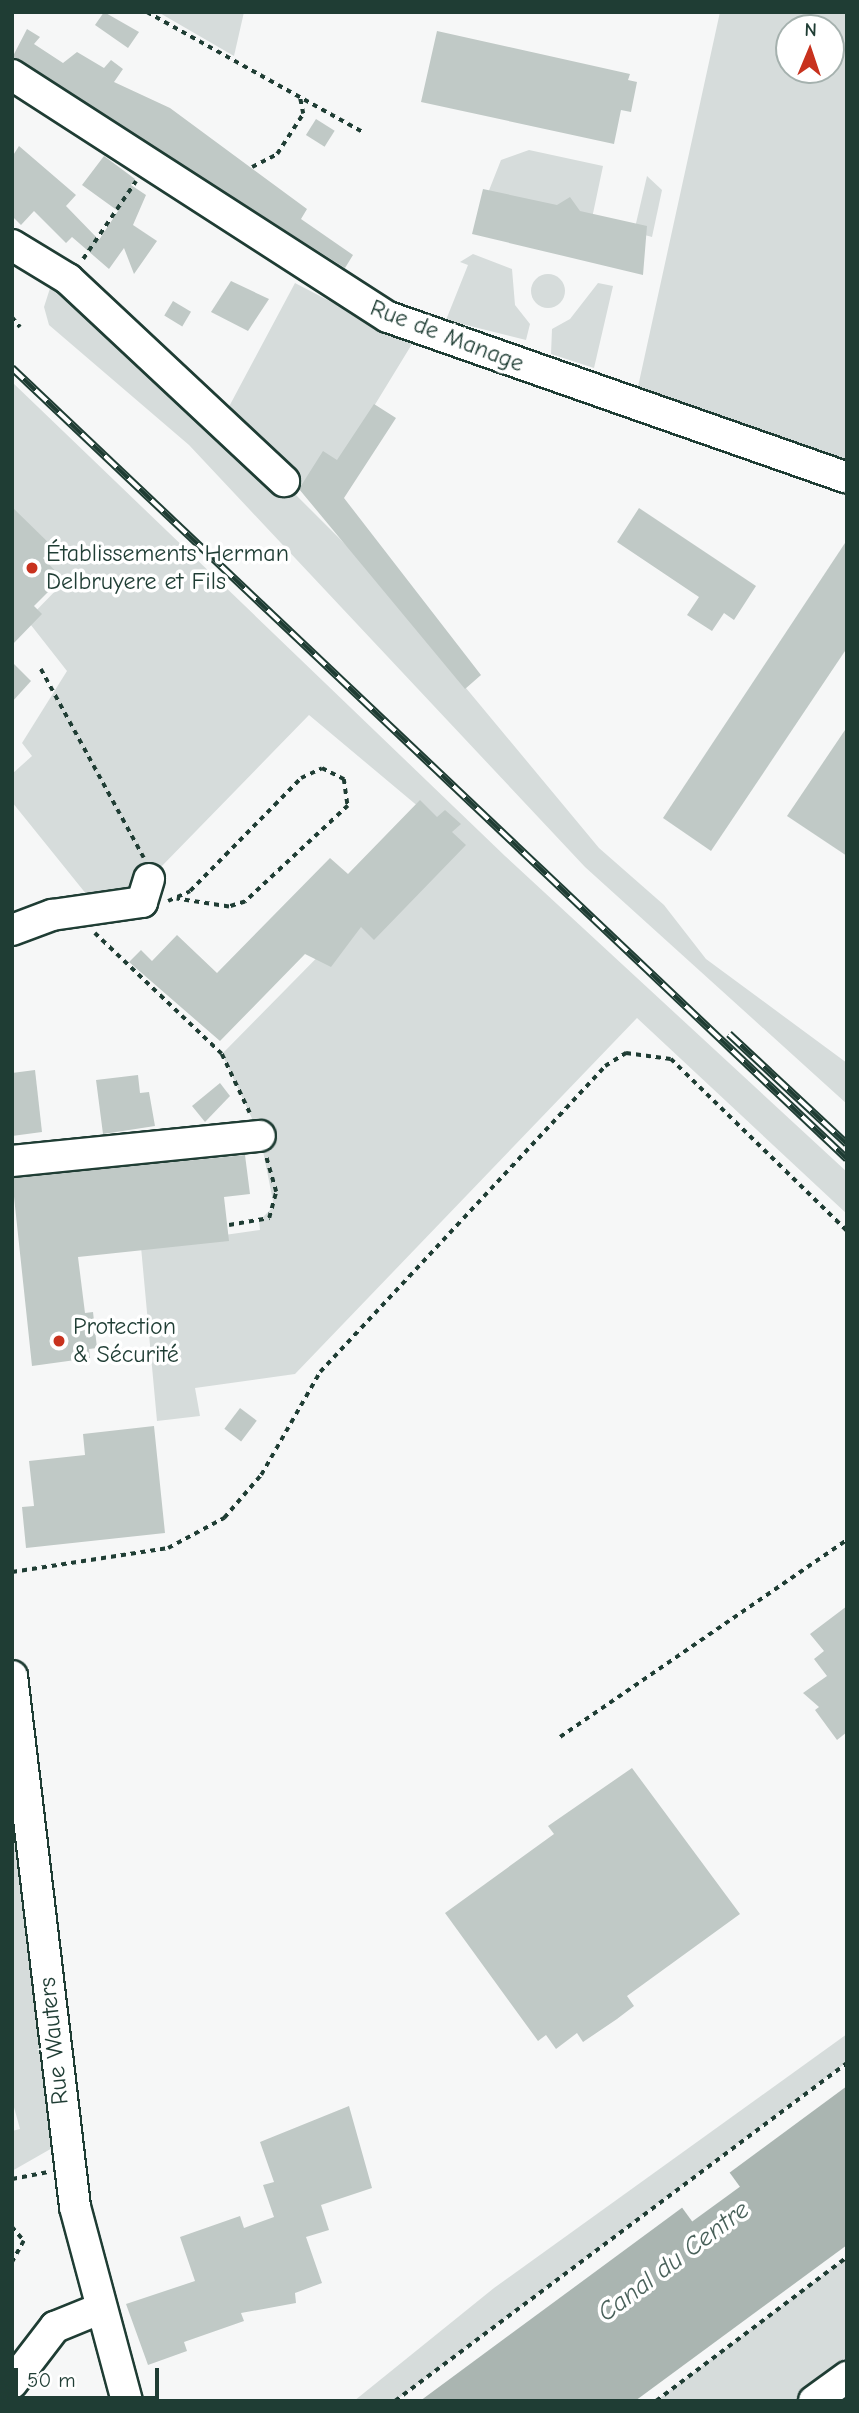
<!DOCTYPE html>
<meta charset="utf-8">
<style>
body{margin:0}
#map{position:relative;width:859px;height:2413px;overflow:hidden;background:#f6f7f7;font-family:"Comic Neue",sans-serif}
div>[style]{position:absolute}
.green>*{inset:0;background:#d6dcdb}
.round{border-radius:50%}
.water>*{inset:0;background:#aab5b1}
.pier>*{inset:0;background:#f6f7f7;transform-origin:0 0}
.building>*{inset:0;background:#c0c9c6;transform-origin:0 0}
.path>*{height:3.5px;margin-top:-1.75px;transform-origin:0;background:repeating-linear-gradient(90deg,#1f3d34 0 5px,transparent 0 10px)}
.roads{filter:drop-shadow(2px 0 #1f3d34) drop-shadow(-2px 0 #1f3d34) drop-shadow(0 2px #1f3d34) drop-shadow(0 -2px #1f3d34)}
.minor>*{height:30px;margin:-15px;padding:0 15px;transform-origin:15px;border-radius:15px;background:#fff}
.rail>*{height:8px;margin-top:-4px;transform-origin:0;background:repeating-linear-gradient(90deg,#fff 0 16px,#1f3d34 0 32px);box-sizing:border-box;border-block:2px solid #1f3d34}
.dots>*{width:19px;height:19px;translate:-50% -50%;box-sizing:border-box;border:4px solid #fff;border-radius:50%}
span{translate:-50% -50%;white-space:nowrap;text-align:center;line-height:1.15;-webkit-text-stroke:7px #fff;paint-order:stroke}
.street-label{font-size:24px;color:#1f3d34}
.poi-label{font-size:24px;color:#1f3d34}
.left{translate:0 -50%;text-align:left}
.water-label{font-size:26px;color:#49615a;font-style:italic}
.frame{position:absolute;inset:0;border:14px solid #1f3d34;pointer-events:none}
.north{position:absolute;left:775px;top:14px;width:70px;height:70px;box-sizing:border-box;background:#fff;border:2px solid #a5b1ae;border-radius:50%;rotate:2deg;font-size:19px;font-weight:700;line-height:28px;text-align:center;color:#1f3d34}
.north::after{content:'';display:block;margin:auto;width:24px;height:32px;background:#c8321e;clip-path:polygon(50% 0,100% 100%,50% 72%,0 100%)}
.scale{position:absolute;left:14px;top:2368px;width:145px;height:32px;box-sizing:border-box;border:4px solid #1f3d34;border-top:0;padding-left:9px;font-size:21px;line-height:24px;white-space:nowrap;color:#1f3d34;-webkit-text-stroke:5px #fff;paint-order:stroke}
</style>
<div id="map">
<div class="green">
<div style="clip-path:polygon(158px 12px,244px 12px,234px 56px)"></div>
<div style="clip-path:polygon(evenodd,720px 12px,847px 12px,847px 478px,634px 405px,720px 12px,789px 28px,831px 28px,831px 70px,789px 70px,789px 28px)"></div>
<div style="clip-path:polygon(529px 150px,603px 166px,591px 223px,565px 207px,486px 198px,501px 160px)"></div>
<div style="clip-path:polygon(647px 176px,662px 190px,652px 237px,634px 232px)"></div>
<div style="clip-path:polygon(473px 254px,512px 269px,515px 305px,530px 324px,526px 340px,446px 320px,468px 265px,460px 262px)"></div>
<div class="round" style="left:531px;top:274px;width:34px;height:34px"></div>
<div style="clip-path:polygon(52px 282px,224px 416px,295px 283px,412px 344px,332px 475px,316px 464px,296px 495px,353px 552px,599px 848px,664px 905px,706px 959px,847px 1063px,847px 1104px,585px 867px,189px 445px,49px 325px,44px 307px)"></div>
<div style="clip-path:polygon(598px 283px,613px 286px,594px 368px,551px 354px,552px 329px,570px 319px)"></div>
<div style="clip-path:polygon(12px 382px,505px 856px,847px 1172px,847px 1214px,637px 1018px,295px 1374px,195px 1388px,200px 1416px,157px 1421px,141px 1247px,260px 1230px,259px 1221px,274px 1206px,260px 1136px,222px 1054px,354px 920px,463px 844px,309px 715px,158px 870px,139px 886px,91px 900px,12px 802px,12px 774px,32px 756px,22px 743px,67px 671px,27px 620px,62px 584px,42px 564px,55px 549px,12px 509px)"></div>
<div style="clip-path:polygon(12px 1679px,54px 2147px,12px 2171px,12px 2131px,20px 2129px,12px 2100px)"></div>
<div style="clip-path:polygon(847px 2034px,847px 2062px,395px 2401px,354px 2401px,494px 2288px)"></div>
<div style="clip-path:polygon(847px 2257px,847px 2377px,814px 2401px,656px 2401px)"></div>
</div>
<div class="water">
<div style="clip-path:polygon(847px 2086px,847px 2245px,635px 2401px,420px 2401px)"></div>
</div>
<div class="pier">
<div style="left:727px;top:2169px;width:22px;height:59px;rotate:54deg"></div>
</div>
<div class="building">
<div style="clip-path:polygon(104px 12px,139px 32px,128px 48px,95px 25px)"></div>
<div style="clip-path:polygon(27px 29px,40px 37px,34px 44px,63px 63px,77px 52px,104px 68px,111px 60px,123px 69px,114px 82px,170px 108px,307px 209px,301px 219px,353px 255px,345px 268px,12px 58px)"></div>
<div style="clip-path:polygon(437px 31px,630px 74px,628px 80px,637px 82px,631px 112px,621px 110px,614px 144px,421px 102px)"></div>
<div style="left:316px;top:119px;width:22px;height:19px;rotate:32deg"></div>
<div style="clip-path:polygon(19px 146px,76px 195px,66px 206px,99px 240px,118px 211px,82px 185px,104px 156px,135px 179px,131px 185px,146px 195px,133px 225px,157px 241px,134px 274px,124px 248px,109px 269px,72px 237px,66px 243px,34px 211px,21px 225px,12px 216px,12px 157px)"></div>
<div style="clip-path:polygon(483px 189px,557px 205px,570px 197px,580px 211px,647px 226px,643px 275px,472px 234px)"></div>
<div style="clip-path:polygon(231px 281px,269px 299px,248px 331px,211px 312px)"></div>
<div style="left:173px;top:301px;width:21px;height:17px;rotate:31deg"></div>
<div style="clip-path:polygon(374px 404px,396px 418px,344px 498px,481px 675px,465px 689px,299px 489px,323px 451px,337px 460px)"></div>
<div style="clip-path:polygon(12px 507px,54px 548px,43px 558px,62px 578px,34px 606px,42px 614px,12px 645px)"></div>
<div style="clip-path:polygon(639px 508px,756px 586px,734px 620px,724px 613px,712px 631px,687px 615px,699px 597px,617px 542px)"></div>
<div style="clip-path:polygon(847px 540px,847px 648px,711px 851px,663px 818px)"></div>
<div style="clip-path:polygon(12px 662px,31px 681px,12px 702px)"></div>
<div style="clip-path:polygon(847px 727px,847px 856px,787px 816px)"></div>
<div style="clip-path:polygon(420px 800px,437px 817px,445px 810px,461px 824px,452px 832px,466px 845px,374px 940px,361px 927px,331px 967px,305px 954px,220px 1041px,129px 962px,141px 950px,152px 961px,177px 935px,217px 973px,330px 858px,348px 874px)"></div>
<div style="clip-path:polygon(35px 1070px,42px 1132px,12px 1136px,12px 1073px)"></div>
<div style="clip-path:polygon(138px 1075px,140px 1093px,149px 1092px,155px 1126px,103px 1134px,96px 1080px)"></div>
<div style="clip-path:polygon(220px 1083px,230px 1096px,205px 1122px,192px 1106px)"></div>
<div style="clip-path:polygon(245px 1155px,250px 1194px,224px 1197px,229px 1241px,78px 1257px,85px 1313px,93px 1312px,97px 1348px,89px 1349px,90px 1358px,32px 1366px,12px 1178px)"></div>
<div style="left:240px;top:1408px;width:21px;height:26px;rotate:37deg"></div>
<div style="clip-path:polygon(154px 1426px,165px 1533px,26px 1548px,22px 1507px,34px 1506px,29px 1461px,85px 1455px,83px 1434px)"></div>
<div style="clip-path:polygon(847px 1606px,847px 1732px,837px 1740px,815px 1710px,819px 1707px,803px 1693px,827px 1676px,814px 1659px,824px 1651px,810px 1634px)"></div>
<div style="clip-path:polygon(632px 1768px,740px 1914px,627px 1996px,634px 2006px,617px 2019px,583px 2042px,577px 2033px,556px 2049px,546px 2035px,538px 2041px,445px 1913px,554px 1834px,548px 1826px)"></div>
<div style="clip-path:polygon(349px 2106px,372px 2188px,321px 2205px,329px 2230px,306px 2237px,322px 2283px,295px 2293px,296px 2303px,241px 2313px,244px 2321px,184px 2342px,187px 2351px,148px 2365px,126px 2304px,195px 2281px,180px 2237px,240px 2216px,244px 2228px,274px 2217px,263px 2185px,274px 2182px,260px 2142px)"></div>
</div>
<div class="path">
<div style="left:147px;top:12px;width:248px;rotate:29.1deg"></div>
<div style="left:252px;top:167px;width:28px;rotate:-27deg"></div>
<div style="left:277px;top:154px;width:48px;rotate:-57deg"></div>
<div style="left:303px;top:114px;width:16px;rotate:-101deg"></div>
<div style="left:83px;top:259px;width:94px;rotate:-55.8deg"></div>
<div style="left:12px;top:317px;width:13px;rotate:51deg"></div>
<div style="left:41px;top:669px;width:215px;rotate:61.4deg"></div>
<div style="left:168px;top:901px;width:24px;rotate:-24deg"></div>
<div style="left:190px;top:891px;width:158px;rotate:-45.5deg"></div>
<div style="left:301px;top:778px;width:23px;rotate:-25deg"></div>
<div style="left:322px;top:768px;width:25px;rotate:27deg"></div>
<div style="left:344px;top:779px;width:27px;rotate:82deg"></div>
<div style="left:348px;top:806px;width:141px;rotate:137deg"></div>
<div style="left:245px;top:902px;width:17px;rotate:163deg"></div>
<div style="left:229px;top:907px;width:53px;rotate:-171.3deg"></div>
<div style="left:95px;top:933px;width:175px;rotate:43.6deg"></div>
<div style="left:222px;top:1054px;width:65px;rotate:64.6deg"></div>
<div style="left:229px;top:1225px;width:41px;rotate:-9.9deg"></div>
<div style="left:269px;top:1218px;width:27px;rotate:-75deg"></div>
<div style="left:276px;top:1192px;width:36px;rotate:-106deg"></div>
<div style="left:12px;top:1572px;width:158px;rotate:-8.7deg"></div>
<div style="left:168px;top:1548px;width:64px;rotate:-28.2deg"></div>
<div style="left:224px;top:1518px;width:57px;rotate:-49.3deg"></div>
<div style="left:261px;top:1475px;width:119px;rotate:-60.2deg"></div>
<div style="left:320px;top:1372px;width:418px;rotate:-47deg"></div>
<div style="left:605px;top:1066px;width:25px;rotate:-32deg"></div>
<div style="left:626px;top:1053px;width:45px;rotate:7.6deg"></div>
<div style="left:671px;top:1059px;width:246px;rotate:44.3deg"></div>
<div style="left:560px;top:1737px;width:348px;rotate:-34.5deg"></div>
<div style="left:12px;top:2179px;width:37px;rotate:-11deg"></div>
<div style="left:12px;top:2227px;width:18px;rotate:49deg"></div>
<div style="left:24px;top:2241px;width:25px;rotate:119deg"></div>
<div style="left:395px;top:2401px;width:564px;rotate:-36.79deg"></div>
<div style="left:656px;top:2401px;width:239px;rotate:-37deg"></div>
</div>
<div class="roads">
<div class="minor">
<div style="left:12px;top:75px;width:447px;rotate:32.8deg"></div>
<div style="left:388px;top:317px;width:486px;rotate:19.3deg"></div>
<div style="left:12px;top:245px;width:66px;rotate:31.3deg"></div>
<div style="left:68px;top:279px;width:296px;rotate:43.1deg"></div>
<div style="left:12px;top:930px;width:43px;rotate:-20.6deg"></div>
<div style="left:52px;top:915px;width:91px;rotate:-8.2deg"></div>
<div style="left:142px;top:902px;width:24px;rotate:-73deg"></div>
<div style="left:12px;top:1161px;width:249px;rotate:-5.8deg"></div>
<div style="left:12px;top:1676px;width:535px;rotate:83.23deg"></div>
<div style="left:75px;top:2207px;width:201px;rotate:75deg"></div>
<div style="left:12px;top:2383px;width:71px;rotate:-52.5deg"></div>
<div style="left:55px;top:2327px;width:48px;rotate:-22.2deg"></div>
<div style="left:814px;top:2401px;width:41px;rotate:-36deg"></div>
</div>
</div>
<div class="rail">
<div style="left:12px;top:368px;width:1150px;rotate:43.45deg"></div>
<div style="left:729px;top:1034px;width:161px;rotate:43deg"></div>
</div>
<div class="dots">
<div style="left:32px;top:568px;background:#c8321e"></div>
<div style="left:59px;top:1341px;background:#c8321e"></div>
</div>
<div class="street-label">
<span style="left:447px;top:336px;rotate:21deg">Rue de Manage</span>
<span style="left:54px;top:2041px;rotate:-96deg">Rue Wauters</span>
</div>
<div class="poi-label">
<span class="left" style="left:46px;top:568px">Établissements Herman<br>Delbruyere et Fils</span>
<span class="left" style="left:73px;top:1341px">Protection<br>&amp; Sécurité</span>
</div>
<div class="water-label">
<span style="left:674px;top:2262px;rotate:-37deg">Canal du Centre</span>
</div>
<div class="frame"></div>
<div class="north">N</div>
<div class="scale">50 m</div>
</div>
